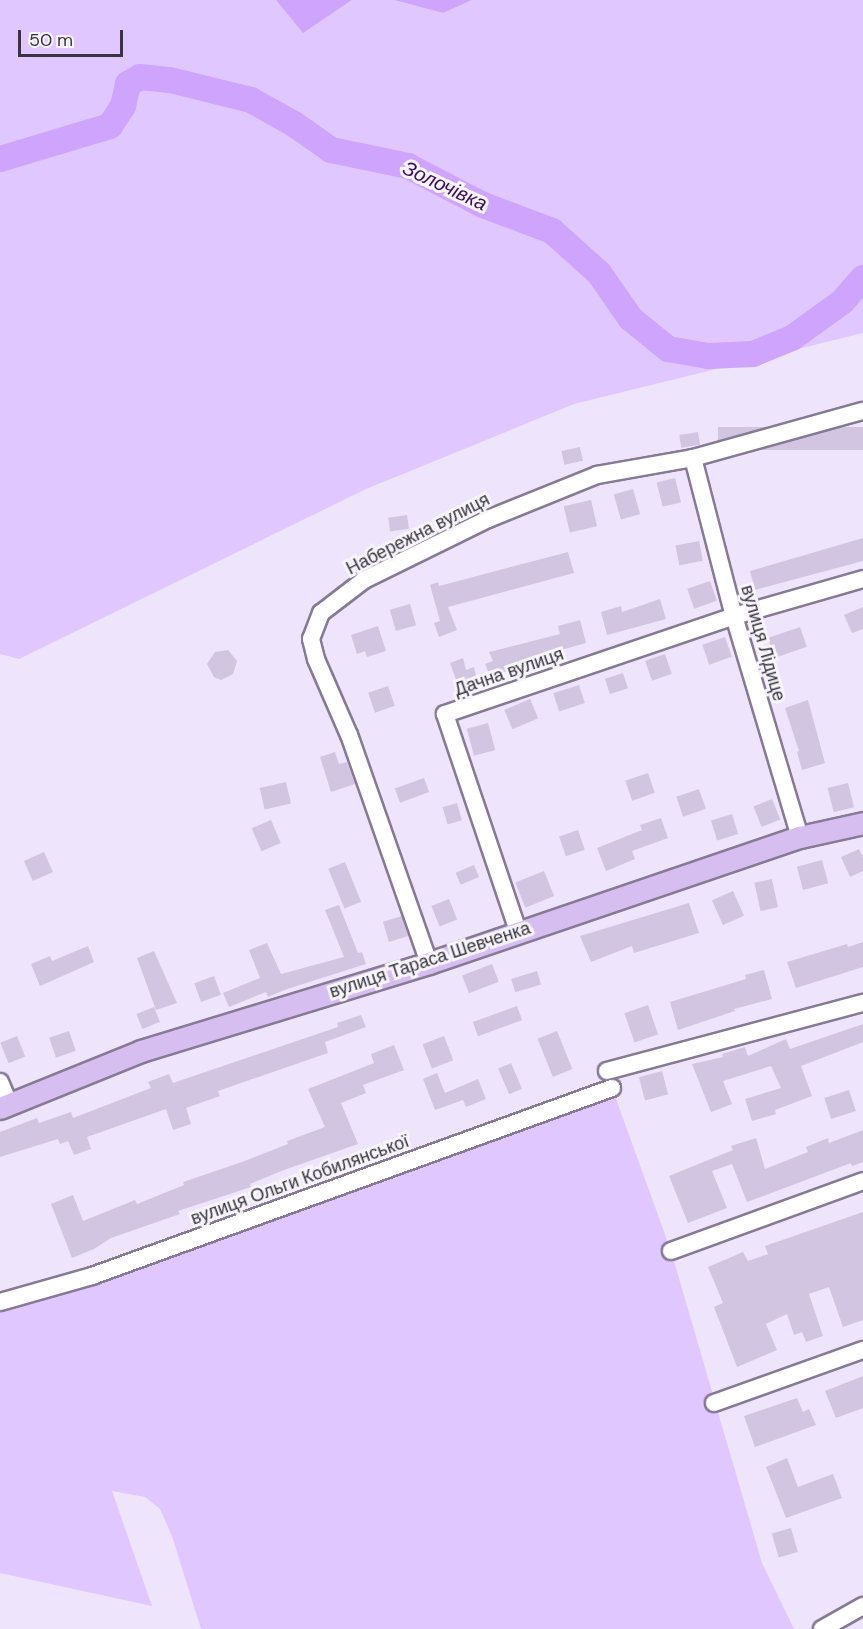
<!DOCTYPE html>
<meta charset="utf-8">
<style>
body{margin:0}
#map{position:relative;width:863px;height:1629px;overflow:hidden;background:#eee4fb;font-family:"DM Sans",sans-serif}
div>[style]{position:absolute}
.green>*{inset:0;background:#e1c7ff}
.water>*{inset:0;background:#cea4fc}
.river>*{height:26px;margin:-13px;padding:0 13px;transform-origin:13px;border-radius:13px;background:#cea4fc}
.building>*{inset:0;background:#d2c5e2;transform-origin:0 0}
.roads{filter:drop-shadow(2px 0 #867a94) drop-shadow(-2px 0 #867a94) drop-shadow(0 2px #867a94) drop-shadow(0 -2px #867a94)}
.minor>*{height:16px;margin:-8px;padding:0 8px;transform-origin:8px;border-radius:8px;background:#fff}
.major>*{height:21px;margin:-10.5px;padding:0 10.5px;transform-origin:10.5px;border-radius:10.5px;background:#d7bef1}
span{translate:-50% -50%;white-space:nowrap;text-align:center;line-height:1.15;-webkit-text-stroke:6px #f7f5fb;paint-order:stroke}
.street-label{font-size:18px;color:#39343f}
.water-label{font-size:20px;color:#3c105d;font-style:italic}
.scale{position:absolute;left:18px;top:30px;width:105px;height:27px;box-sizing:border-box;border:3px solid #39343f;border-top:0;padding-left:8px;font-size:18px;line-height:21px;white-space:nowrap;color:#39343f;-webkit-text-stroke:4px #f7f5fb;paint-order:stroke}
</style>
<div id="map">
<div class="green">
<div style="clip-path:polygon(0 0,276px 0,304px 32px,352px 0,394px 0,443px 13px,472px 0,863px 0,863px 333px,574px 404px,366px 489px,19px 659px,0 654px)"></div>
<div style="clip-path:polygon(612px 1088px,671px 1251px,762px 1563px,794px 1629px,201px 1629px,172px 1536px,160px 1509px,145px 1497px,112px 1491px,152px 1606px,0 1573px,0 1302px)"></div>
</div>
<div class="water">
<div style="clip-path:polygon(276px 0,352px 0,303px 33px)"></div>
<div style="clip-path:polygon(394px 0,472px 0,443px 13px)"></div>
</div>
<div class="river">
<div style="left:0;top:159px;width:115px;rotate:-16.7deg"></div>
<div style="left:110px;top:126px;width:24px;rotate:-57deg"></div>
<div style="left:123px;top:106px;width:23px;rotate:-77deg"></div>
<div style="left:128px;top:84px;width:14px;rotate:-30deg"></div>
<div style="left:140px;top:77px;width:30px;rotate:6deg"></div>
<div style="left:170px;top:80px;width:83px;rotate:13.9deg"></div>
<div style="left:251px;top:100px;width:49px;rotate:29.2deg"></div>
<div style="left:294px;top:124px;width:45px;rotate:35.1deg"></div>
<div style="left:331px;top:150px;width:79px;rotate:11.7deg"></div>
<div style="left:408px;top:166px;width:85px;rotate:27.5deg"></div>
<div style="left:483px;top:205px;width:74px;rotate:20.6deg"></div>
<div style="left:552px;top:231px;width:63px;rotate:41.8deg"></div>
<div style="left:599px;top:273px;width:56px;rotate:55.2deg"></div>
<div style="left:631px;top:319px;width:48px;rotate:39deg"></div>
<div style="left:668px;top:349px;width:41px;rotate:9.9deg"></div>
<div style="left:708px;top:356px;width:45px;rotate:-2.5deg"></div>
<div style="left:753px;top:354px;width:42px;rotate:-22.3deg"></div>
<div style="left:792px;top:338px;width:62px;rotate:-35.8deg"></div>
<div style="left:842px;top:302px;width:32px;rotate:-49deg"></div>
</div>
<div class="building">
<div style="left:863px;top:427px;width:23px;height:145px;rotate:90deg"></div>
<div style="left:698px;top:432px;width:13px;height:19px;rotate:81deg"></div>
<div style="left:580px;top:447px;width:14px;height:19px;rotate:78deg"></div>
<div style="left:675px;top:478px;width:25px;height:19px;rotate:76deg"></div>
<div style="left:633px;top:489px;width:26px;height:20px;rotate:74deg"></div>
<div style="left:591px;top:500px;width:27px;height:28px;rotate:77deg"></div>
<div style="left:407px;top:515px;width:14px;height:19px;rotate:82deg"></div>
<div style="clip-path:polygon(863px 538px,863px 561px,755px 590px,750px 571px)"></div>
<div style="left:699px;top:541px;width:20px;height:24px;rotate:79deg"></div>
<div style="clip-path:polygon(568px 552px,574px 573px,448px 607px,457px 630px,439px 637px,434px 623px,440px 621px,430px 585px,438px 582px,439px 586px)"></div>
<div style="left:710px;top:581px;width:21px;height:24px;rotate:71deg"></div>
<div style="clip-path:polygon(660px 599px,666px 619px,607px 635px,601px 612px,621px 606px,622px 612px)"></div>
<div style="left:410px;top:604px;width:22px;height:21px;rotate:74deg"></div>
<div style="clip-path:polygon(863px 607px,863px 629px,852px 633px,844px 615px)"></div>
<div style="clip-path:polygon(580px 620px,586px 643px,550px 653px,552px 659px,490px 676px,485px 664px,493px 661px,489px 652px,560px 634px,558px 626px)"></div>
<div style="clip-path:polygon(378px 626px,386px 651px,367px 657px,365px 651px,357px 654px,351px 635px)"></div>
<div style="left:800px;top:627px;width:21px;height:34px;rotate:71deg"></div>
<div style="left:725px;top:637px;width:21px;height:24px;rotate:71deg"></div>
<div style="clip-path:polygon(228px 650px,237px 661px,233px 674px,221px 680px,214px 677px,207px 664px,215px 652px)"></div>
<div style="left:665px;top:654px;width:21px;height:21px;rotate:71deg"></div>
<div style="clip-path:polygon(463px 658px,466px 670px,474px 667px,478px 685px,460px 691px,450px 663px)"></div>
<div style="left:623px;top:673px;width:16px;height:19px;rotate:72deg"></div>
<div style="left:579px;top:685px;width:19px;height:27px;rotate:72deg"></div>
<div style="left:388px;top:686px;width:21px;height:21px;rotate:71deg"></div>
<div style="left:530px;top:699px;width:21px;height:28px;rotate:67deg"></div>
<div style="clip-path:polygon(808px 700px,825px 763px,802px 770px,797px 752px,799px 751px,785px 708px)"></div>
<div style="left:488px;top:723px;width:28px;height:22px;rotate:75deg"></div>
<div style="clip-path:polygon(335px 752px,339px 764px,347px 762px,355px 784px,331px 792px,320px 757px)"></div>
<div style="left:648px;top:773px;width:21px;height:24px;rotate:71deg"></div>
<div style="left:424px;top:778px;width:15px;height:31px;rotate:70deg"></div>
<div style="left:286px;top:782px;width:22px;height:27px;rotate:77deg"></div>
<div style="left:848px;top:783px;width:25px;height:21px;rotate:76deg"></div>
<div style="left:699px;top:789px;width:21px;height:24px;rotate:71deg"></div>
<div style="left:772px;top:799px;width:22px;height:20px;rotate:68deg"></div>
<div style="left:457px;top:803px;width:18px;height:15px;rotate:74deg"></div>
<div style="left:732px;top:814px;width:21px;height:22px;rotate:73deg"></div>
<div style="clip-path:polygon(661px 818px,668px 838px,632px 851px,635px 859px,606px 871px,597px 848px,642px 830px,640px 825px)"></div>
<div style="left:271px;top:820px;width:25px;height:21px;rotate:67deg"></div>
<div style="left:578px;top:830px;width:21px;height:20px;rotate:71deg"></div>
<div style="clip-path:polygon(859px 849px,863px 857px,863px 871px,850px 877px,841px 857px)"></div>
<div style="left:44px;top:852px;width:22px;height:22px;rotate:66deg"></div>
<div style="left:822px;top:860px;width:24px;height:26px;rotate:75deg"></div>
<div style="left:345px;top:862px;width:43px;height:18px;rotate:68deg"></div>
<div style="left:474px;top:865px;width:13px;height:20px;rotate:67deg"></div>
<div style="left:544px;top:871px;width:27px;height:31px;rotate:68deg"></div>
<div style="left:772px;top:879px;width:29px;height:18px;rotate:78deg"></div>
<div style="left:733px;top:891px;width:27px;height:23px;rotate:66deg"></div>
<div style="left:449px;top:899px;width:22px;height:19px;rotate:68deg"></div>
<div style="clip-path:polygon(689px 903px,699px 933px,634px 953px,632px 946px,591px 962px,580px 936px)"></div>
<div style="clip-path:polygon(339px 905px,358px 953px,362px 952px,366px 964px,287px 989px,268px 997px,266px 992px,229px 1007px,223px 993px,260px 978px,249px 950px,267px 943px,281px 974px,344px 957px,325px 910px)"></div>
<div style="left:402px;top:916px;width:21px;height:20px;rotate:73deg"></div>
<div style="clip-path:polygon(863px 942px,863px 967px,796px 988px,787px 962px,847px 944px,848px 947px)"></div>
<div style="clip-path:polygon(88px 946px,94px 962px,40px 986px,31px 964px,50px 956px,52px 961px)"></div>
<div style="clip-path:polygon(154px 951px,177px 1003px,156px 1010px,137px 958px)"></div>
<div style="left:492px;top:964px;width:19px;height:32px;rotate:69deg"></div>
<div style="clip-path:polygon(764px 970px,772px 999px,734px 1009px,735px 1011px,678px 1030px,670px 1002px,746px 979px,745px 975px)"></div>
<div style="left:537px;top:971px;width:14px;height:27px;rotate:73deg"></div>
<div style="left:214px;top:976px;width:20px;height:21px;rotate:70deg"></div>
<div style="left:648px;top:1005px;width:31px;height:25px;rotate:71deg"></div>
<div style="left:517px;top:1006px;width:15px;height:47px;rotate:70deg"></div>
<div style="left:154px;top:1007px;width:16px;height:19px;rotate:68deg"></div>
<div style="clip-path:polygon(361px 1015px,366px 1027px,325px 1042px,328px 1053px,218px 1091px,220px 1096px,186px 1108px,191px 1124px,173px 1130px,166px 1109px,87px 1137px,91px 1149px,74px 1155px,68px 1141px,60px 1144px,58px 1139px,0 1157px,0 1132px,37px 1118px,39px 1123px,71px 1112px,73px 1118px,151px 1088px,148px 1082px,169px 1074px,173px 1083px,338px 1027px,337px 1023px)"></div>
<div style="clip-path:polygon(863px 1024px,863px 1042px,801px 1066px,812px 1096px,775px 1110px,776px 1114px,752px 1121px,745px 1099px,781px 1088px,771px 1066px,723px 1081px,732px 1104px,711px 1112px,692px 1064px,723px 1057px,722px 1054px,745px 1047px,748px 1056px,786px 1039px,790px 1049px)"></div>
<div style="left:69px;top:1031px;width:21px;height:21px;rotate:71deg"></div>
<div style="left:557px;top:1031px;width:41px;height:21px;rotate:68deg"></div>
<div style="left:17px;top:1036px;width:22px;height:18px;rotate:68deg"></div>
<div style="left:444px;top:1036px;width:26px;height:23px;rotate:69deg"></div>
<div style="clip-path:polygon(394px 1045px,404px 1070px,363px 1085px,366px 1093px,341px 1103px,358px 1144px,284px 1170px,250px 1184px,251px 1187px,178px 1211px,180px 1214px,111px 1238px,94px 1249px,72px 1258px,51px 1204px,73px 1195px,83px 1221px,135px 1200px,137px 1204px,184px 1185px,183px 1182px,242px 1162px,288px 1144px,287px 1141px,325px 1127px,308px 1089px,374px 1063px,371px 1054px)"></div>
<div style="left:511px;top:1063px;width:28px;height:14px;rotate:67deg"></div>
<div style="left:662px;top:1071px;width:24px;height:24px;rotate:75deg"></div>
<div style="clip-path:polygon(437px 1073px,445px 1093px,478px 1079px,486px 1099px,466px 1107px,463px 1100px,435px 1110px,423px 1079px)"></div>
<div style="left:849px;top:1090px;width:22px;height:26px;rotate:72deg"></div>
<div style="clip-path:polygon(863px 1130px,863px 1162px,852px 1166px,851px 1163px,747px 1202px,732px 1164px,712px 1171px,727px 1208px,688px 1223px,669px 1176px,733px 1150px,731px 1146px,756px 1138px,765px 1169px,808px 1152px,806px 1147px,828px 1138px,829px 1143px)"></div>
<div style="clip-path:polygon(863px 1212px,863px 1320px,843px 1327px,829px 1287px,809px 1294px,823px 1336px,806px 1342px,802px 1332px,794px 1335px,787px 1314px,766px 1324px,777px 1350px,737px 1367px,714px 1307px,723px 1303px,708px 1267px,743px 1252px,748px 1261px,768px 1254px,765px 1246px)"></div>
<div style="clip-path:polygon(863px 1376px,863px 1408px,836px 1418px,825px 1391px)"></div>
<div style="clip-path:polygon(797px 1398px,803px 1412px,809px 1409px,816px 1425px,755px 1447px,744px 1416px)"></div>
<div style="clip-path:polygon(787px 1458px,798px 1487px,833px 1474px,842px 1498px,786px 1518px,766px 1467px)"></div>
<div style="left:791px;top:1528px;width:25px;height:20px;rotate:74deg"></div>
</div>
<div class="roads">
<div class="minor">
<div style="left:693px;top:458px;width:163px;rotate:75.5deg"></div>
<div style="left:734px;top:616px;width:231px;rotate:73.4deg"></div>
<div style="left:518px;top:931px;width:229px;rotate:-108.6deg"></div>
<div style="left:445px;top:714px;width:305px;rotate:-18.7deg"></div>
<div style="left:734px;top:616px;width:134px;rotate:-16deg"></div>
<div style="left:429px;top:963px;width:242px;rotate:-109.3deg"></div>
<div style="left:349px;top:735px;width:83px;rotate:-113.5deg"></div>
<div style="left:316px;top:659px;width:21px;rotate:-104deg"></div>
<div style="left:311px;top:639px;width:28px;rotate:-69deg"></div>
<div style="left:321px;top:613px;width:54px;rotate:-37.5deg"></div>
<div style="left:364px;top:580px;width:138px;rotate:-26.2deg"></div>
<div style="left:488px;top:519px;width:118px;rotate:-22deg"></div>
<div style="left:597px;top:475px;width:97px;rotate:-10deg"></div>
<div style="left:693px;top:458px;width:176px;rotate:-15.5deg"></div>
<div style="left:607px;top:1071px;width:265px;rotate:-14.9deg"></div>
<div style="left:0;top:1082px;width:25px;rotate:67deg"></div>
<div style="left:671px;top:1251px;width:204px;rotate:-20deg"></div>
<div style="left:0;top:1302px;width:96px;rotate:-15.8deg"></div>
<div style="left:92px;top:1276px;width:553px;rotate:-19.88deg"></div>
<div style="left:714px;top:1403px;width:158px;rotate:-19.6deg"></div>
<div style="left:822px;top:1629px;width:47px;rotate:-29.3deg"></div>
</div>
<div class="major">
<div style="left:0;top:1108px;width:152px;rotate:-22deg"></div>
<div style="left:141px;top:1051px;width:301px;rotate:-17deg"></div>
<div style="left:429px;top:963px;width:392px;rotate:-18.8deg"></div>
<div style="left:800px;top:837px;width:65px;rotate:-12.5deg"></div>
</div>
</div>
<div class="street-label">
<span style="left:418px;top:534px;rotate:-27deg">Набережна вулиця</span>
<span style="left:763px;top:643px;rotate:74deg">вулиця Лідице</span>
<span style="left:509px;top:672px;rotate:-19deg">Дачна вулиця</span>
<span style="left:430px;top:960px;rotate:-18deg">вулиця Тараса Шевченка</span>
<span style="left:300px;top:1180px;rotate:-20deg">вулиця Ольги Кобилянської</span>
</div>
<div class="water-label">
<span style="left:445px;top:186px;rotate:25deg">Золочівка</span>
</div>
<div class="scale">50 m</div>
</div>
